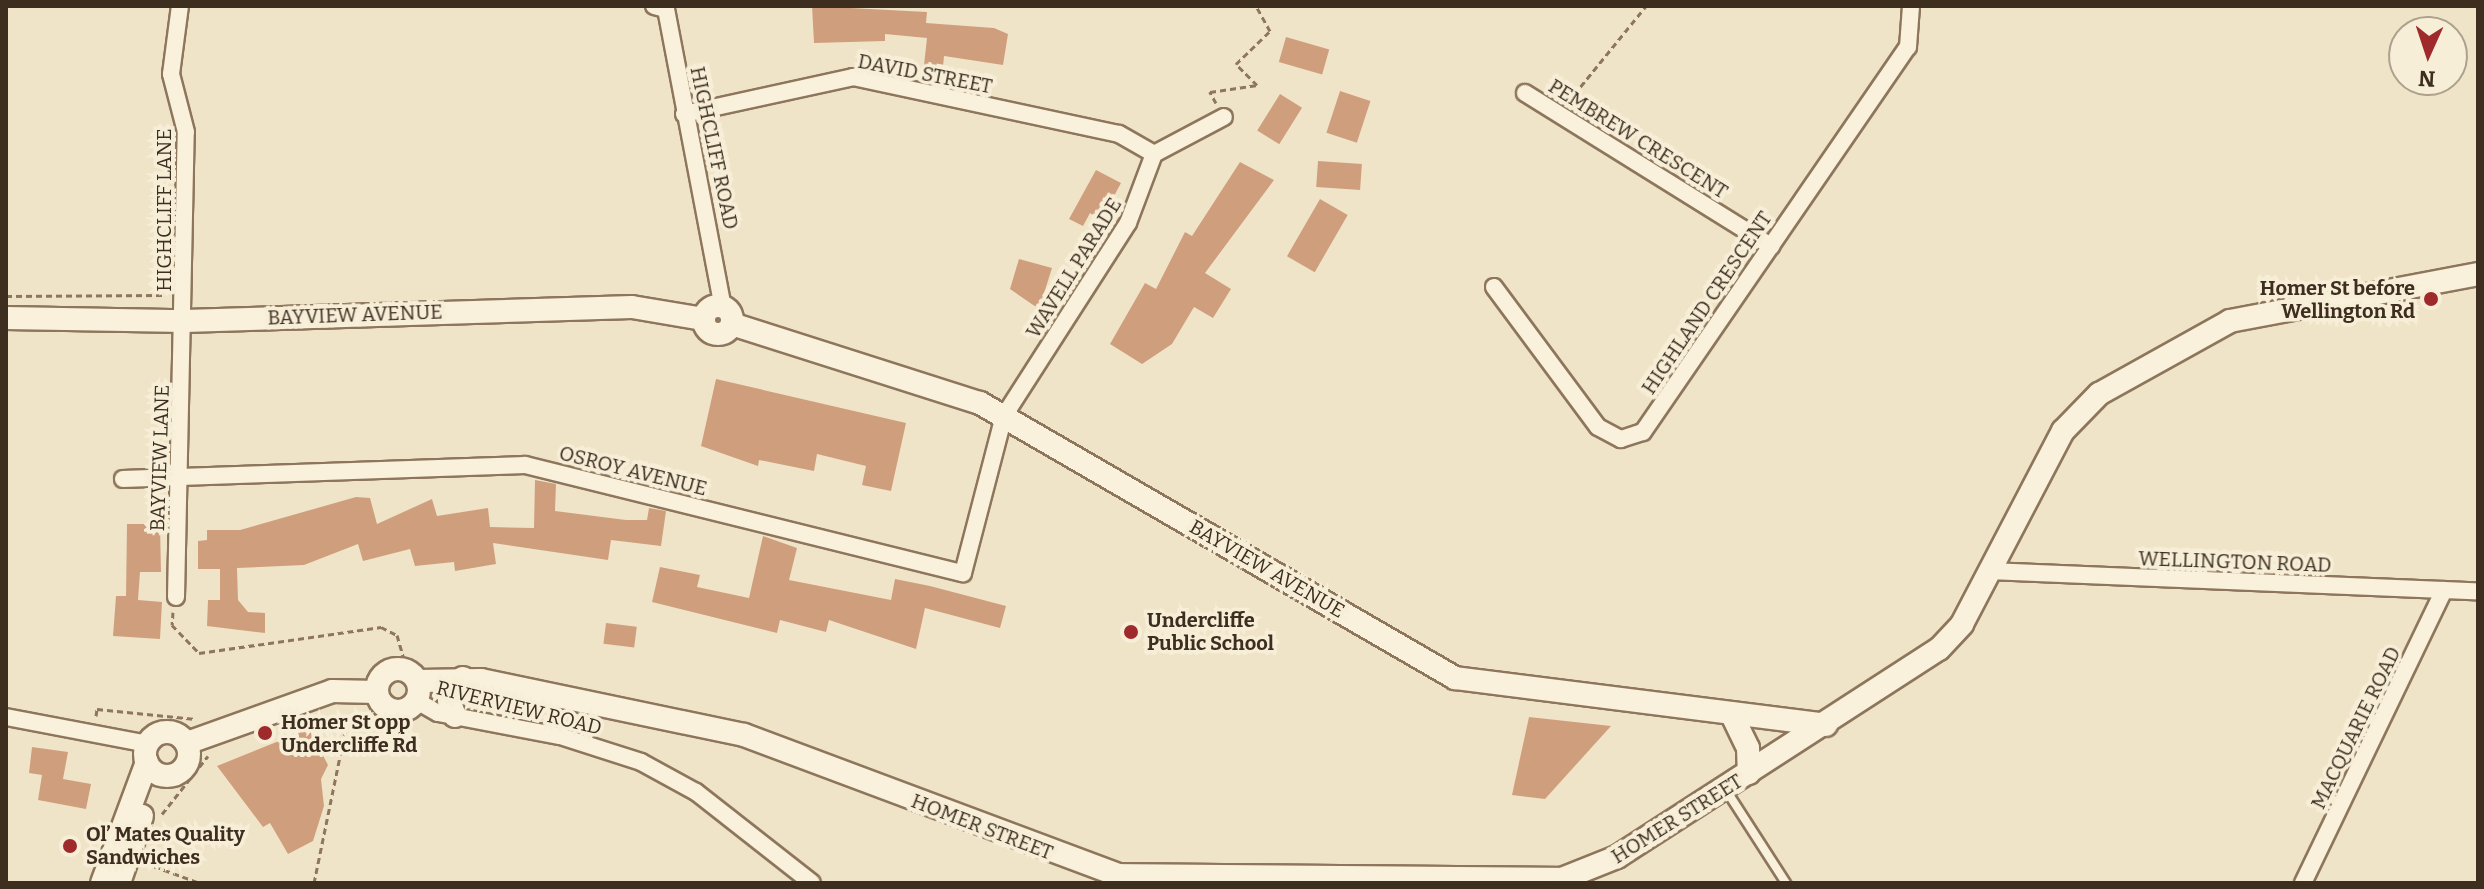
<!DOCTYPE html>
<meta charset="utf-8">
<style>
body{margin:0}
#map{position:relative;width:2484px;height:889px;overflow:hidden;background:#f0e4c8;font-family:Bitter,serif}
div>[style]{position:absolute}
.building>*{inset:0;background:#cf9f7d;transform-origin:0 0}
.path>*{height:3px;margin-top:-1.5px;transform-origin:0;background:repeating-linear-gradient(90deg,#8d765c 0 6px,transparent 0 10px)}
.roads{filter:drop-shadow(2px 0 #8d765c) drop-shadow(-2px 0 #8d765c) drop-shadow(0 2px #8d765c) drop-shadow(0 -2px #8d765c)}
.service>*{height:8px;margin:-4px;padding:0 4px;transform-origin:4px;border-radius:4px;background:#faf1dc}
.minor>*{height:16px;margin:-8px;padding:0 8px;transform-origin:8px;border-radius:8px;background:#faf1dc}
.secondary>*{height:22px;margin:-11px;padding:0 11px;transform-origin:11px;border-radius:11px;background:#faf1dc}
.secondary>.ring{margin:-11px;padding:0;box-sizing:content-box;background:none;border:22px solid #faf1dc;border-radius:50%}
.dots>*{width:22px;height:22px;translate:-50% -50%;box-sizing:border-box;border:4px solid #f7eed8;border-radius:50%}
span{translate:-50% -50%;white-space:nowrap;text-align:center;line-height:1.15;-webkit-text-stroke:7px #f7eed8;paint-order:stroke}
.street-label{font-size:20px;color:#3d2e20}
.poi-label{font-size:20px;color:#3d2e20;font-weight:700}
.right{translate:-100% -50%;text-align:right}
.left{translate:0 -50%;text-align:left}
.frame{position:absolute;inset:0;border:8px solid #3d2e20;pointer-events:none}
.north{position:absolute;left:2388px;top:16px;width:80px;height:80px;box-sizing:border-box;background:#f7eed8;border:2px solid #ada18e;border-radius:50%;rotate:183deg;font-size:22px;font-weight:700;line-height:32px;text-align:center;color:#3d2e20}
.north::after{content:'';display:block;margin:auto;width:28px;height:36px;background:#9e2a2b;clip-path:polygon(50% 0,100% 100%,50% 72%,0 100%)}
</style>
<div id="map">
<div class="building">
<div style="clip-path:polygon(812px 6px,927px 12px,926px 23px,994px 28px,1008px 34px,1003px 65px,944px 56px,943px 67px,924px 65px,927px 38px,885px 34px,885px 41px,814px 43px)"></div>
<div style="left:1286px;top:37px;width:45px;height:26px;rotate:16deg"></div>
<div style="left:1340px;top:91px;width:32px;height:44px;rotate:18deg"></div>
<div style="left:1280px;top:94px;width:26px;height:43px;rotate:32deg"></div>
<div style="left:1318px;top:161px;width:44px;height:26px;rotate:4deg"></div>
<div style="clip-path:polygon(1240px 162px,1274px 180px,1205px 273px,1231px 289px,1213px 318px,1194px 307px,1172px 344px,1142px 364px,1110px 344px,1145px 283px,1156px 289px,1185px 232px,1192px 236px)"></div>
<div style="clip-path:polygon(1096px 170px,1121px 183px,1101px 220px,1090px 213px,1083px 226px,1069px 219px)"></div>
<div style="left:1320px;top:199px;width:32px;height:66px;rotate:30deg"></div>
<div style="clip-path:polygon(1019px 259px,1052px 268px,1039px 309px,1010px 289px)"></div>
<div style="clip-path:polygon(716px 379px,906px 423px,891px 491px,862px 485px,866px 466px,817px 454px,814px 471px,759px 460px,758px 466px,701px 446px)"></div>
<div style="clip-path:polygon(535px 480px,556px 484px,555px 511px,626px 520px,647px 520px,649px 508px,666px 511px,661px 546px,611px 540px,608px 560px,493px 543px,496px 564px,455px 571px,454px 562px,415px 566px,410px 549px,363px 561px,358px 544px,304px 565px,237px 568px,238px 600px,248px 612px,265px 613px,265px 633px,207px 626px,208px 600px,220px 600px,220px 569px,198px 569px,198px 541px,207px 540px,207px 530px,240px 530px,356px 497px,370px 498px,377px 524px,432px 499px,437px 516px,488px 508px,490px 527px,534px 528px)"></div>
<div style="clip-path:polygon(127px 524px,160px 524px,161px 572px,140px 572px,138px 600px,162px 602px,160px 639px,113px 636px,116px 596px,126px 596px)"></div>
<div style="clip-path:polygon(763px 536px,797px 548px,789px 580px,891px 600px,895px 579px,930px 586px,1006px 606px,1000px 628px,925px 608px,916px 649px,829px 620px,826px 632px,780px 620px,777px 633px,652px 602px,660px 567px,700px 575px,697px 587px,749px 598px)"></div>
<div style="left:606px;top:623px;width:31px;height:21px;rotate:7deg"></div>
<div style="clip-path:polygon(1529px 717px,1611px 726px,1545px 799px,1512px 795px)"></div>
<div style="clip-path:polygon(309px 729px,328px 765px,321px 779px,324px 806px,313px 841px,288px 854px,270px 823px,263px 827px,217px 766px)"></div>
<div style="clip-path:polygon(32px 747px,68px 752px,63px 779px,91px 784px,86px 809px,38px 800px,42px 775px,29px 773px)"></div>
</div>
<div class="path">
<div style="left:1568px;top:102px;width:124px;rotate:-50.9deg"></div>
<div style="left:1216px;top:103px;width:13px;rotate:-119deg"></div>
<div style="left:1210px;top:92px;width:48px;rotate:-8.5deg"></div>
<div style="left:1257px;top:85px;width:30px;rotate:-135deg"></div>
<div style="left:1236px;top:64px;width:47px;rotate:-44.1deg"></div>
<div style="left:1270px;top:31px;width:29px;rotate:-119deg"></div>
<div style="left:6px;top:296px;width:158px;rotate:-0.4deg"></div>
<div style="left:173px;top:612px;width:13px;rotate:94deg"></div>
<div style="left:172px;top:625px;width:39px;rotate:46deg"></div>
<div style="left:199px;top:653px;width:184px;rotate:-8.1deg"></div>
<div style="left:381px;top:627px;width:18px;rotate:27deg"></div>
<div style="left:397px;top:635px;width:25px;rotate:74deg"></div>
<div style="left:96px;top:716px;width:7px;rotate:-82deg"></div>
<div style="left:97px;top:709px;width:99px;rotate:5.8deg"></div>
<div style="left:162px;top:814px;width:74px;rotate:-51.6deg"></div>
<div style="left:145px;top:863px;width:59px;rotate:20deg"></div>
<div style="left:314px;top:883px;width:168px;rotate:-78.4deg"></div>
</div>
<div class="roads">
<div class="service">
<div style="left:1726px;top:790px;width:111px;rotate:57.2deg"></div>
</div>
<div class="minor">
<div style="left:654px;top:6px;width:12px;rotate:14deg"></div>
<div style="left:666px;top:9px;width:303px;rotate:79.2deg"></div>
<div style="left:1525px;top:93px;width:290px;rotate:31.9deg"></div>
<div style="left:684px;top:114px;width:173px;rotate:-12.3deg"></div>
<div style="left:853px;top:77px;width:272px;rotate:12.1deg"></div>
<div style="left:1119px;top:134px;width:40px;rotate:29.7deg"></div>
<div style="left:1494px;top:287px;width:174px;rotate:53.4deg"></div>
<div style="left:1598px;top:427px;width:26px;rotate:28deg"></div>
<div style="left:1621px;top:439px;width:23px;rotate:-18deg"></div>
<div style="left:1643px;top:432px;width:467px;rotate:-55.5deg"></div>
<div style="left:1908px;top:47px;width:41px;rotate:-85.8deg"></div>
<div style="left:123px;top:479px;width:402px;rotate:-2deg"></div>
<div style="left:525px;top:465px;width:451px;rotate:13.9deg"></div>
<div style="left:963px;top:573px;width:162px;rotate:-75.4deg"></div>
<div style="left:1004px;top:416px;width:229px;rotate:-57.3deg"></div>
<div style="left:1128px;top:223px;width:74px;rotate:-69.4deg"></div>
<div style="left:1154px;top:154px;width:79px;rotate:-27.9deg"></div>
<div style="left:1991px;top:571px;width:487px;rotate:2.4deg"></div>
<div style="left:176px;top:597px;width:465px;rotate:-88.8deg"></div>
<div style="left:186px;top:132px;width:60px;rotate:-104.5deg"></div>
<div style="left:171px;top:74px;width:69px;rotate:-82.5deg"></div>
<div style="left:417px;top:701px;width:24px;rotate:30deg"></div>
<div style="left:438px;top:713px;width:124px;rotate:10.7deg"></div>
<div style="left:560px;top:736px;width:85px;rotate:17.8deg"></div>
<div style="left:641px;top:762px;width:63px;rotate:28.6deg"></div>
<div style="left:696px;top:792px;width:147px;rotate:38.1deg"></div>
<div style="left:6px;top:717px;width:144px;rotate:10.8deg"></div>
<div style="left:2303px;top:883px;width:325px;rotate:-64.3deg"></div>
</div>
<div class="secondary">
<div class="ring" style="left:704px;top:306px;width:6px;height:6px"></div>
<div style="left:6px;top:318px;width:179px;rotate:1deg"></div>
<div style="left:185px;top:321px;width:447px;rotate:-1.8deg"></div>
<div style="left:632px;top:307px;width:73px;rotate:9.5deg"></div>
<div style="left:732px;top:324px;width:260px;rotate:17.7deg"></div>
<div style="left:980px;top:403px;width:549px;rotate:30.07deg"></div>
<div style="left:1455px;top:678px;width:374px;rotate:7.2deg"></div>
<div class="ring" style="left:377px;top:669px;width:20px;height:20px"></div>
<div style="left:418px;top:681px;width:63px;rotate:-0.9deg"></div>
<div style="left:481px;top:680px;width:269px;rotate:11.8deg"></div>
<div style="left:744px;top:735px;width:399px;rotate:20.5deg"></div>
<div style="left:1118px;top:875px;width:444px;rotate:0.5deg"></div>
<div style="left:1562px;top:879px;width:59px;rotate:-21.8deg"></div>
<div style="left:1617px;top:857px;width:383px;rotate:-32.9deg"></div>
<div style="left:1939px;top:649px;width:34px;rotate:-47deg"></div>
<div style="left:1962px;top:624px;width:218px;rotate:-62.4deg"></div>
<div style="left:2063px;top:431px;width:52px;rotate:-45.8deg"></div>
<div style="left:2099px;top:394px;width:150px;rotate:-29.1deg"></div>
<div style="left:2230px;top:321px;width:252px;rotate:-10.7deg"></div>
<div style="left:1731px;top:713px;width:39px;rotate:64deg"></div>
<div style="left:1748px;top:748px;width:25px;rotate:88deg"></div>
<div style="left:455px;top:716px;width:17px;rotate:-111deg"></div>
<div style="left:449px;top:700px;width:26px;rotate:-58deg"></div>
<div class="ring" style="left:145px;top:732px;width:22px;height:22px"></div>
<div style="left:187px;top:743px;width:154px;rotate:-19.7deg"></div>
<div style="left:332px;top:691px;width:45px;rotate:1.3deg"></div>
<div style="left:102px;top:883px;width:129px;rotate:-69.6deg"></div>
<div style="left:119px;top:883px;width:71px;rotate:-71.1deg"></div>
</div>
</div>
<div class="dots">
<div style="left:2431px;top:299px;background:#9e2a2b"></div>
<div style="left:1131px;top:632px;background:#9e2a2b"></div>
<div style="left:265px;top:733px;background:#9e2a2b"></div>
<div style="left:70px;top:846px;background:#9e2a2b"></div>
</div>
<div class="street-label">
<span style="left:925px;top:74px;rotate:11deg">DAVID STREET</span>
<span style="left:1638px;top:139px;rotate:32deg">PEMBREW CRESCENT</span>
<span style="left:714px;top:148px;rotate:78deg">HIGHCLIFF ROAD</span>
<span style="left:164px;top:210px;rotate:-90deg">HIGHCLIFF LANE</span>
<span style="left:1074px;top:268px;rotate:-58deg">WAVELL PARADE</span>
<span style="left:1707px;top:303px;rotate:-56deg">HIGHLAND CRESCENT</span>
<span style="left:355px;top:315px;rotate:-2deg">BAYVIEW AVENUE</span>
<span style="left:160px;top:458px;rotate:-88deg">BAYVIEW LANE</span>
<span style="left:633px;top:471px;rotate:14deg">OSROY AVENUE</span>
<span style="left:2235px;top:562px;rotate:2deg">WELLINGTON ROAD</span>
<span style="left:1267px;top:569px;rotate:30deg">BAYVIEW AVENUE</span>
<span style="left:519px;top:708px;rotate:14deg">RIVERVIEW ROAD</span>
<span style="left:2356px;top:728px;rotate:-64deg">MACQUARIE ROAD</span>
<span style="left:1677px;top:819px;rotate:-32deg">HOMER STREET</span>
<span style="left:982px;top:827px;rotate:21deg">HOMER STREET</span>
</div>
<div class="poi-label">
<span class="right" style="left:2415px;top:300px">Homer St before<br>Wellington Rd</span>
<span class="left" style="left:1147px;top:632px">Undercliffe<br>Public School</span>
<span class="left" style="left:281px;top:734px">Homer St opp<br>Undercliffe Rd</span>
<span class="left" style="left:86px;top:846px">Ol’ Mates Quality<br>Sandwiches</span>
</div>
<div class="frame"></div>
<div class="north">N</div>
</div>
